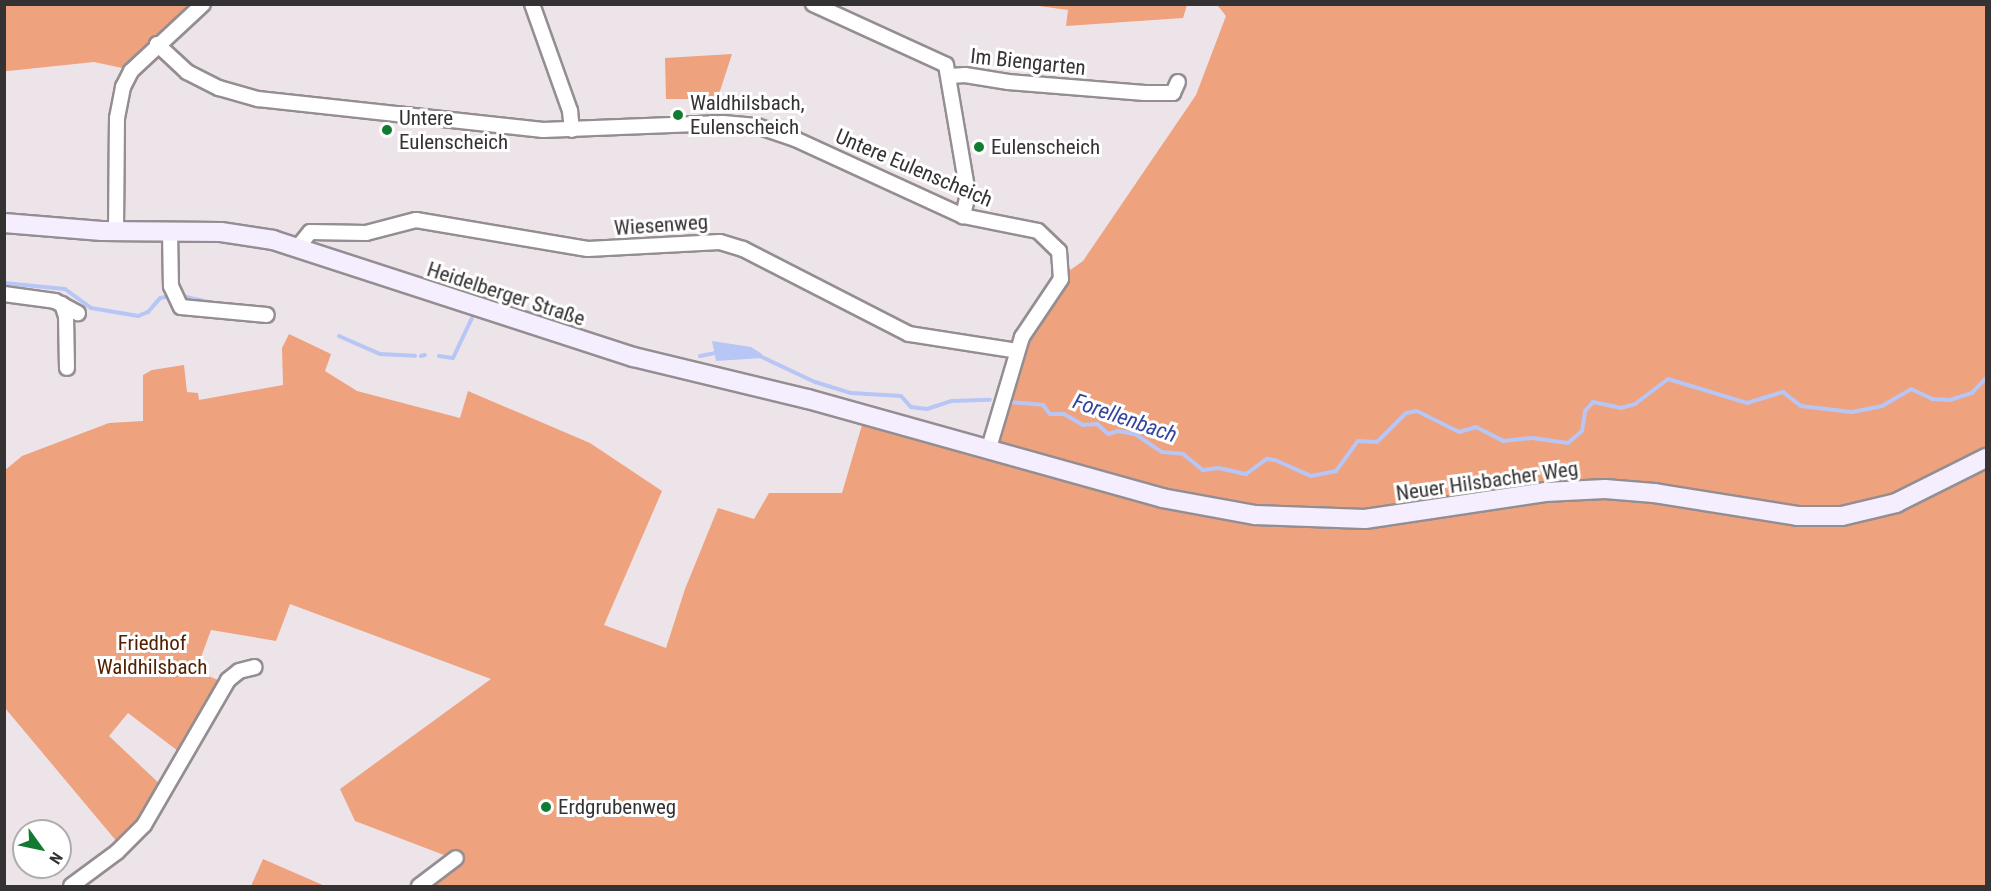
<!DOCTYPE html>
<meta charset="utf-8">
<style>
body{margin:0}
#map{position:relative;width:1991px;height:891px;overflow:hidden;background:#ece4e9;font-family:"Roboto Condensed",sans-serif}
div>[style]{position:absolute}
.green>*{inset:0;background:#eea27e}
.water>*{inset:0;background:#b7c6f5}
.stream>*{height:4px;margin:-2px;padding:0 2px;transform-origin:2px;border-radius:2px;background:#b7c6f5}
.roads{filter:drop-shadow(2px 0 #948d91) drop-shadow(-2px 0 #948d91) drop-shadow(0 2px #948d91) drop-shadow(0 -2px #948d91)}
.street>*{height:14px;margin:-7px;padding:0 7px;transform-origin:7px;border-radius:7px;background:#fff}
.secondary>*{height:18px;margin:-9px;padding:0 9px;transform-origin:9px;border-radius:9px;background:#f5eeff}
.dots>*{width:16px;height:16px;translate:-50% -50%;box-sizing:border-box;border:3px solid #fff;border-radius:50%}
span{translate:-50% -50%;white-space:nowrap;text-align:center;line-height:1.15;-webkit-text-stroke:6px #fff;paint-order:stroke}
.street-label{font-size:21px;color:#353234}
.poi-label{font-size:21px;color:#353234}
.left{translate:0 -50%;text-align:left}
.park-label{font-size:21px;color:#532002}
.water-label{font-size:22px;color:#33459d;font-style:italic}
.frame{position:absolute;inset:0;border:6px solid #353234;pointer-events:none}
.north{position:absolute;left:12px;top:819px;width:60px;height:60px;box-sizing:border-box;background:#fff;border:2px solid #aeadae;border-radius:50%;rotate:123deg;font-size:16px;font-weight:700;line-height:24px;text-align:center;color:#353234}
.north::after{content:'';display:block;margin:auto;width:21px;height:27px;background:#117c31;clip-path:polygon(50% 0,100% 100%,50% 72%,0 100%)}
</style>
<div id="map">
<div class="green">
<div style="clip-path:polygon(5px 5px,191px 5px,157px 34px,127px 69px,94px 62px,8px 71px,5px 71px)"></div>
<div style="clip-path:polygon(1032px 5px,1187px 4px,1187px 5px,1183px 18px,1066px 26px,1068px 10px)"></div>
<div style="clip-path:polygon(1208px 5px,1986px 5px,1986px 886px,426px 886px,465px 856px,449px 857px,355px 821px,340px 789px,491px 679px,290px 604px,276px 641px,211px 630px,196px 671px,218px 680px,204px 717px,182px 754px,128px 713px,109px 736px,163px 787px,118px 843px,5px 708px,4px 471px,22px 456px,109px 423px,143px 421px,143px 375px,152px 370px,184px 365px,187px 392px,198px 393px,199px 400px,283px 385px,282px 348px,289px 334px,331px 354px,325px 371px,357px 391px,460px 418px,468px 391px,590px 443px,662px 491px,604px 625px,666px 648px,685px 589px,718px 508px,754px 519px,769px 493px,842px 493px,867px 408px,984px 440px,1004px 420px,1016px 381px,1017px 351px,1066px 273px,1083px 261px,1196px 95px,1226px 16px,1218px 6px)"></div>
<div style="clip-path:polygon(732px 54px,720px 91px,710px 99px,666px 99px,665px 58px)"></div>
<div style="clip-path:polygon(263px 859px,325px 886px,251px 886px)"></div>
</div>
<div class="water">
<div style="clip-path:polygon(712px 341px,751px 347px,762px 354px,762px 358px,716px 361px)"></div>
</div>
<div class="stream">
<div style="left:4px;top:283px;width:61px;rotate:5.6deg"></div>
<div style="left:65px;top:289px;width:32px;rotate:36deg"></div>
<div style="left:91px;top:308px;width:48px;rotate:9.7deg"></div>
<div style="left:138px;top:316px;width:11px;rotate:-22deg"></div>
<div style="left:148px;top:312px;width:18px;rotate:-49deg"></div>
<div style="left:160px;top:298px;width:11px;rotate:-10deg"></div>
<div style="left:181px;top:296px;width:33px;rotate:12deg"></div>
<div style="left:339px;top:336px;width:45px;rotate:23.7deg"></div>
<div style="left:380px;top:354px;width:35px;rotate:3deg"></div>
<div style="left:421px;top:356px;width:4px;rotate:-14deg"></div>
<div style="left:439px;top:356px;width:14px;rotate:8deg"></div>
<div style="left:453px;top:358px;width:44px;rotate:-64.6deg"></div>
<div style="left:700px;top:356px;width:15px;rotate:-11deg"></div>
<div style="left:762px;top:357px;width:59px;rotate:25.3deg"></div>
<div style="left:815px;top:382px;width:38px;rotate:17deg"></div>
<div style="left:851px;top:393px;width:50px;rotate:3.4deg"></div>
<div style="left:901px;top:396px;width:15px;rotate:48deg"></div>
<div style="left:911px;top:407px;width:16px;rotate:7deg"></div>
<div style="left:927px;top:409px;width:26px;rotate:-18deg"></div>
<div style="left:952px;top:401px;width:38px;rotate:-2deg"></div>
<div style="left:1010px;top:402px;width:33px;rotate:5deg"></div>
<div style="left:1043px;top:405px;width:11px;rotate:52deg"></div>
<div style="left:1050px;top:414px;width:14px"></div>
<div style="left:1064px;top:414px;width:22px;rotate:30deg"></div>
<div style="left:1083px;top:425px;width:14px;rotate:-4deg"></div>
<div style="left:1097px;top:424px;width:15px;rotate:42deg"></div>
<div style="left:1108px;top:434px;width:10px;rotate:-17deg"></div>
<div style="left:1118px;top:431px;width:17px;rotate:10deg"></div>
<div style="left:1135px;top:434px;width:32px;rotate:34deg"></div>
<div style="left:1162px;top:452px;width:21px;rotate:5deg"></div>
<div style="left:1183px;top:454px;width:26px;rotate:39deg"></div>
<div style="left:1203px;top:470px;width:16px;rotate:-7deg"></div>
<div style="left:1219px;top:468px;width:28px;rotate:13deg"></div>
<div style="left:1246px;top:474px;width:26px;rotate:-36deg"></div>
<div style="left:1267px;top:459px;width:8px;rotate:7deg"></div>
<div style="left:1275px;top:460px;width:39px;rotate:24deg"></div>
<div style="left:1311px;top:476px;width:25px;rotate:-11deg"></div>
<div style="left:1336px;top:471px;width:37px;rotate:-54deg"></div>
<div style="left:1358px;top:441px;width:19px;rotate:3deg"></div>
<div style="left:1377px;top:442px;width:41px;rotate:-45deg"></div>
<div style="left:1406px;top:413px;width:11px;rotate:-10deg"></div>
<div style="left:1417px;top:411px;width:47px;rotate:26.6deg"></div>
<div style="left:1459px;top:432px;width:18px;rotate:-16deg"></div>
<div style="left:1476px;top:427px;width:30px;rotate:27deg"></div>
<div style="left:1503px;top:441px;width:29px;rotate:-6deg"></div>
<div style="left:1532px;top:438px;width:36px;rotate:8deg"></div>
<div style="left:1568px;top:443px;width:18px;rotate:-41deg"></div>
<div style="left:1582px;top:431px;width:20px;rotate:-81deg"></div>
<div style="left:1585px;top:411px;width:12px;rotate:-48deg"></div>
<div style="left:1593px;top:402px;width:29px;rotate:12deg"></div>
<div style="left:1621px;top:408px;width:15px;rotate:-16deg"></div>
<div style="left:1635px;top:404px;width:41px;rotate:-37.1deg"></div>
<div style="left:1668px;top:379px;width:83px;rotate:16.9deg"></div>
<div style="left:1747px;top:403px;width:38px;rotate:-17deg"></div>
<div style="left:1783px;top:392px;width:23px;rotate:38deg"></div>
<div style="left:1801px;top:406px;width:51px;rotate:6.7deg"></div>
<div style="left:1852px;top:412px;width:31px;rotate:-11deg"></div>
<div style="left:1882px;top:406px;width:34px;rotate:-30deg"></div>
<div style="left:1911px;top:389px;width:23px;rotate:25deg"></div>
<div style="left:1932px;top:399px;width:18px;rotate:3deg"></div>
<div style="left:1950px;top:400px;width:23px;rotate:-18deg"></div>
<div style="left:1972px;top:393px;width:21px;rotate:-47deg"></div>
</div>
<div class="roads">
<div class="street">
<div style="left:532px;top:4px;width:114px;rotate:70.4deg"></div>
<div style="left:570px;top:111px;width:19px;rotate:84deg"></div>
<div style="left:813px;top:4px;width:146px;rotate:24.6deg"></div>
<div style="left:946px;top:65px;width:131px;rotate:80.3deg"></div>
<div style="left:968px;top:194px;width:23px;rotate:103deg"></div>
<div style="left:157px;top:44px;width:41px;rotate:43deg"></div>
<div style="left:187px;top:72px;width:36px;rotate:27deg"></div>
<div style="left:219px;top:88px;width:41px;rotate:15.8deg"></div>
<div style="left:258px;top:99px;width:287px;rotate:6.2deg"></div>
<div style="left:543px;top:130px;width:180px;rotate:-2.2deg"></div>
<div style="left:723px;top:123px;width:34px;rotate:5deg"></div>
<div style="left:757px;top:126px;width:40px;rotate:18.9deg"></div>
<div style="left:795px;top:139px;width:185px;rotate:24.6deg"></div>
<div style="left:963px;top:216px;width:76px;rotate:11.3deg"></div>
<div style="left:1038px;top:231px;width:29px;rotate:44deg"></div>
<div style="left:1059px;top:251px;width:28px;rotate:86deg"></div>
<div style="left:1061px;top:279px;width:70px;rotate:123.9deg"></div>
<div style="left:1022px;top:337px;width:116px;rotate:106.6deg"></div>
<div style="left:950px;top:76px;width:15px;rotate:-4deg"></div>
<div style="left:965px;top:75px;width:44px;rotate:9.2deg"></div>
<div style="left:1008px;top:82px;width:137px;rotate:4.6deg"></div>
<div style="left:1145px;top:93px;width:28px"></div>
<div style="left:1173px;top:93px;width:12px;rotate:-66deg"></div>
<div style="left:116px;top:231px;width:113px;rotate:-89.5deg"></div>
<div style="left:117px;top:118px;width:32px;rotate:-79deg"></div>
<div style="left:123px;top:87px;width:18px;rotate:-63deg"></div>
<div style="left:131px;top:71px;width:98px;rotate:-42.9deg"></div>
<div style="left:170px;top:231px;width:55px;rotate:89deg"></div>
<div style="left:171px;top:286px;width:23px;rotate:65deg"></div>
<div style="left:181px;top:307px;width:86px;rotate:5.3deg"></div>
<div style="left:298px;top:247px;width:19px;rotate:-51deg"></div>
<div style="left:310px;top:232px;width:56px;rotate:1deg"></div>
<div style="left:366px;top:233px;width:52px;rotate:-14.6deg"></div>
<div style="left:416px;top:220px;width:174px;rotate:9.6deg"></div>
<div style="left:588px;top:249px;width:132px;rotate:-3deg"></div>
<div style="left:720px;top:242px;width:24px;rotate:17deg"></div>
<div style="left:743px;top:249px;width:186px;rotate:27.1deg"></div>
<div style="left:909px;top:334px;width:109px;rotate:8.9deg"></div>
<div style="left:4px;top:294px;width:51px;rotate:7.8deg"></div>
<div style="left:55px;top:301px;width:26px;rotate:28deg"></div>
<div style="left:62px;top:304px;width:13px;rotate:72deg"></div>
<div style="left:66px;top:316px;width:52px;rotate:88.9deg"></div>
<div style="left:71px;top:886px;width:57px;rotate:-36.5deg"></div>
<div style="left:117px;top:852px;width:38px;rotate:-45deg"></div>
<div style="left:144px;top:825px;width:168px;rotate:-59.9deg"></div>
<div style="left:228px;top:680px;width:14px;rotate:-39deg"></div>
<div style="left:239px;top:671px;width:16px;rotate:-14deg"></div>
<div style="left:419px;top:886px;width:46px;rotate:-37.1deg"></div>
</div>
<div class="secondary">
<div style="left:4px;top:223px;width:98px;rotate:4.7deg"></div>
<div style="left:102px;top:231px;width:119px;rotate:0.5deg"></div>
<div style="left:221px;top:232px;width:53px;rotate:8.7deg"></div>
<div style="left:273px;top:240px;width:379px;rotate:18deg"></div>
<div style="left:634px;top:357px;width:179px;rotate:13.6deg"></div>
<div style="left:808px;top:399px;width:368px;rotate:15.6deg"></div>
<div style="left:1162px;top:498px;width:95px;rotate:10.4deg"></div>
<div style="left:1255px;top:515px;width:110px;rotate:2.1deg"></div>
<div style="left:1365px;top:519px;width:182px;rotate:-8.5deg"></div>
<div style="left:1545px;top:492px;width:60px;rotate:-2.9deg"></div>
<div style="left:1605px;top:489px;width:49px;rotate:4.7deg"></div>
<div style="left:1654px;top:493px;width:145px;rotate:9.1deg"></div>
<div style="left:1797px;top:516px;width:45px"></div>
<div style="left:1842px;top:516px;width:56px;rotate:-13.5deg"></div>
<div style="left:1896px;top:503px;width:101px;rotate:-26.6deg"></div>
</div>
</div>
<div class="dots">
<div style="left:678px;top:115px;background:#117c31"></div>
<div style="left:387px;top:130px;background:#117c31"></div>
<div style="left:979px;top:147px;background:#117c31"></div>
<div style="left:546px;top:807px;background:#117c31"></div>
</div>
<div class="street-label">
<span style="left:1028px;top:62px;rotate:6deg">Im Biengarten</span>
<span style="left:914px;top:168px;rotate:23deg">Untere Eulenscheich</span>
<span style="left:661px;top:225px;rotate:-4deg">Wiesenweg</span>
<span style="left:506px;top:294px;rotate:18deg">Heidelberger Straße</span>
<span style="left:1487px;top:481px;rotate:-8deg">Neuer Hilsbacher Weg</span>
</div>
<div class="poi-label">
<span class="left" style="left:690px;top:115px">Waldhilsbach,<br>Eulenscheich</span>
<span class="left" style="left:399px;top:130px">Untere<br>Eulenscheich</span>
<span class="left" style="left:991px;top:147px">Eulenscheich</span>
<span class="left" style="left:558px;top:807px">Erdgrubenweg</span>
</div>
<div class="park-label">
<span style="left:152px;top:655px">Friedhof<br>Waldhilsbach</span>
</div>
<div class="water-label">
<span style="left:1125px;top:418px;rotate:19deg">Forellenbach</span>
</div>
<div class="frame"></div>
<div class="north">N</div>
</div>
